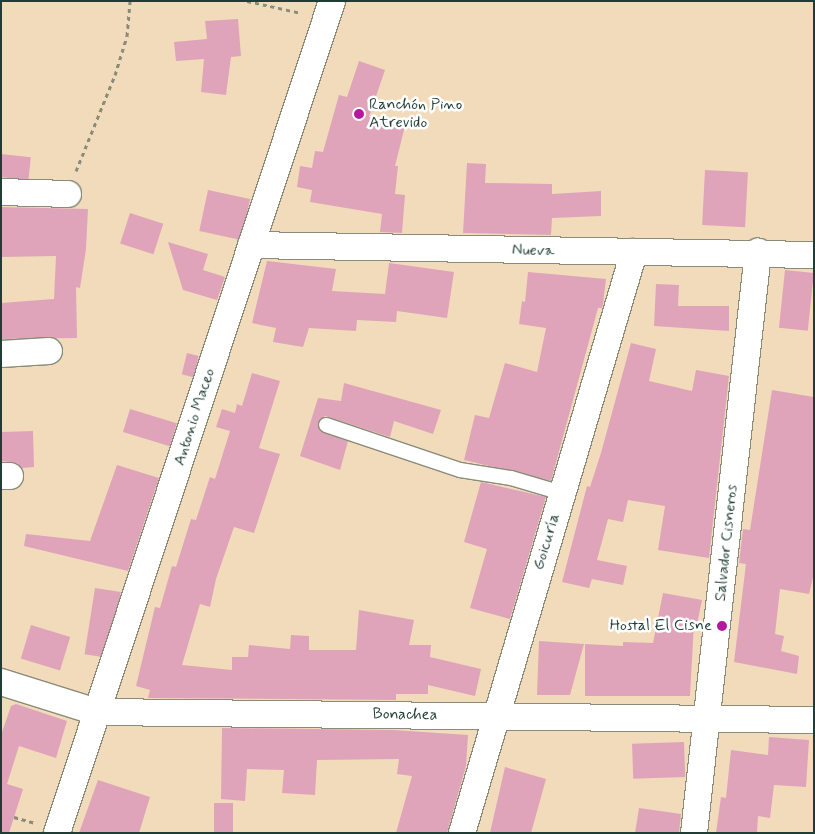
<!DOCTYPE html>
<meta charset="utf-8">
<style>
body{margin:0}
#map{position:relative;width:815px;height:834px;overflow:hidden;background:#f1dbbb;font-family:Mynerve,sans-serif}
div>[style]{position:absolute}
.building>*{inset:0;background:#dfa4b9;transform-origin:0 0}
.path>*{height:3px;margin-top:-1.5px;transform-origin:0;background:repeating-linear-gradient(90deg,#888c78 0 4px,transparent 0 8px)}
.roads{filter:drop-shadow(1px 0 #888c78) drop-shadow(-1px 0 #888c78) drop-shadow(0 1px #888c78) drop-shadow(0 -1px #888c78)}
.service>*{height:14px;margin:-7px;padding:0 7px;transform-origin:7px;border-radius:7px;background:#fff}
.minor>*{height:26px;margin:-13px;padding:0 13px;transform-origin:13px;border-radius:13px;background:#fff}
.dots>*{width:14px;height:14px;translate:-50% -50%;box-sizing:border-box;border:2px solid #fff;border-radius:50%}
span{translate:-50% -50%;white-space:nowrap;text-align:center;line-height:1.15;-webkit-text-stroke:5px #fff;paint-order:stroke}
.poi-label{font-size:16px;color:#1f3d34}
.left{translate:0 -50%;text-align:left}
.right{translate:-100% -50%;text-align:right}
.street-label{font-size:16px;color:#1f3d34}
.frame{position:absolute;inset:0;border:2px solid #1f3d34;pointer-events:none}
</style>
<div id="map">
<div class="building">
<div style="clip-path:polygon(238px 19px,241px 56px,231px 57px,226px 95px,201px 92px,204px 59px,176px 61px,174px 42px,207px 39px,205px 21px)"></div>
<div style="clip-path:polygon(359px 61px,385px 70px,369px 117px,405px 126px,395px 166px,398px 166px,395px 194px,405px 195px,402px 233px,380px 232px,382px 214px,310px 202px,312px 190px,297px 187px,300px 166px,312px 168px,315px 151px,323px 152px,339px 95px,347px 97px)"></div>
<div style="left:1px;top:154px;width:30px;height:23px;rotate:6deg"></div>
<div style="clip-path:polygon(467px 163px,486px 164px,485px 183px,552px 184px,552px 194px,601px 191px,601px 216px,552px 218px,551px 235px,463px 233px)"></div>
<div style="left:705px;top:170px;width:43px;height:55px;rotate:3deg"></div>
<div style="left:208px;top:190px;width:43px;height:42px;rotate:12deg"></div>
<div style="clip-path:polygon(1px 207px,88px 209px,86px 249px,80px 288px,76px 287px,77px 338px,1px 339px,1px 303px,54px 299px,56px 256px,1px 257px)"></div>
<div style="left:130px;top:213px;width:35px;height:32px;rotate:18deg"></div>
<div style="clip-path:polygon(168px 242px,208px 254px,203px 270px,225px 277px,217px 300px,183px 290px)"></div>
<div style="clip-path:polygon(267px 261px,336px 269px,332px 291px,385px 294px,389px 263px,454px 272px,447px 318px,397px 311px,396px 322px,357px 320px,356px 331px,309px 328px,303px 347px,273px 342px,276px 328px,252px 323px)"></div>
<div style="left:785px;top:270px;width:29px;height:58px;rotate:6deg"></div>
<div style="clip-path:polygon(528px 272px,606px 279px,603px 304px,602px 308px,598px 308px,551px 481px,464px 460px,475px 415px,489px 418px,505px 363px,537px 372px,546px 328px,519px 324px,522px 301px,525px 302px)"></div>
<div style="clip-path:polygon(656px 284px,679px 285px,678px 306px,729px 306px,729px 331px,654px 326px)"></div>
<div style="clip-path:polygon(631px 343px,656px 349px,649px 381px,692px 391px,696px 370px,729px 376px,709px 558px,658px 550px,665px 506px,628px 500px,623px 522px,608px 519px,597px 560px,627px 566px,623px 585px,592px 579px,589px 588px,562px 582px,587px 486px,590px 487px,601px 453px)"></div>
<div style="left:187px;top:353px;width:12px;height:22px;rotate:14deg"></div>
<div style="clip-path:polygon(252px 373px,280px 381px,259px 448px,280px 454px,254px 533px,234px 527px,216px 579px,210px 607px,200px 604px,182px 665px,232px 670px,232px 657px,248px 657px,249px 645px,290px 649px,291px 635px,309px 636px,309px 650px,356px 650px,359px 610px,414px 620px,409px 645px,431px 645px,430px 657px,481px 669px,475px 696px,428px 685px,428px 694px,396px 694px,396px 700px,148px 698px,150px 690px,136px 686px,155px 607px,160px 608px,172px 566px,176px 567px,191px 519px,196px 520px,210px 477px,215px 479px,230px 431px,216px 427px,222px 409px,235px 413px,237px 404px,242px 406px)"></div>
<div style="clip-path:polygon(344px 383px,441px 410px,433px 434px,394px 421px,390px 437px,325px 416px,318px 423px,320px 431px,348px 441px,340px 470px,300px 456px,318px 398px,341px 401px)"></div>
<div style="clip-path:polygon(772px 390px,814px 397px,814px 573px,809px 594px,780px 589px,775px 634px,784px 636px,781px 651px,799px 656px,797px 674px,734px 662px,746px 564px,739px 563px,743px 529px,750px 530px)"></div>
<div style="left:130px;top:409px;width:49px;height:24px;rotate:17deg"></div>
<div style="clip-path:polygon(33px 431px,34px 467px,22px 468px,17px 463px,1px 461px,1px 432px)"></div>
<div style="clip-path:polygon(117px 465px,159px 478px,128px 571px,24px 546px,26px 534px,90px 541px)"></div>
<div style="clip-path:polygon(481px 482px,546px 497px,510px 619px,470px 608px,487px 549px,464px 542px)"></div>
<div style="left:95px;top:588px;width:26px;height:67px;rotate:9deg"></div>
<div style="clip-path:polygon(663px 593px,702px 600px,697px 624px,694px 623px,690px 696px,585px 696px,585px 644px,623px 646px,623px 642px,653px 643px)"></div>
<div style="left:31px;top:625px;width:41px;height:35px;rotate:17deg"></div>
<div style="clip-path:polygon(539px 641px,584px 644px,570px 695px,537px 695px)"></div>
<div style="clip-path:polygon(16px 704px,67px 721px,56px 758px,19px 746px,7px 784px,23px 789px,9px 833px,1px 833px,1px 735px,11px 706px)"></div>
<div style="clip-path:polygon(222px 728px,394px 730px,468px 735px,466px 766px,447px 833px,396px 833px,412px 776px,397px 774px,399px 759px,317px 760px,315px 795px,282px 793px,284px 770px,247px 769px,245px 801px,221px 799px)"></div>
<div style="clip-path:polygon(769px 737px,809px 740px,806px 787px,774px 785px,770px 818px,758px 816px,757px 833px,716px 833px,721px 797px,726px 798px,731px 750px,768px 755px)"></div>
<div style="left:684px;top:742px;width:35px;height:52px;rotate:88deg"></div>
<div style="clip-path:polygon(505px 767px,546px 779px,531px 833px,490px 833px)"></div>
<div style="clip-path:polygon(98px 780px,150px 797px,139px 833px,79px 833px)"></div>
<div style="left:214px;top:803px;width:19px;height:30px"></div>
<div style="clip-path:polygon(639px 808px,681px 814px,679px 833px,635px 833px)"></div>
</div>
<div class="path">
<div style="left:247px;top:1px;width:55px;rotate:12.5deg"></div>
<div style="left:76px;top:171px;width:104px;rotate:-67.9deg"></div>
<div style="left:115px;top:75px;width:41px;rotate:-72.9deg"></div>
<div style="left:127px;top:36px;width:35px;rotate:-85deg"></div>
<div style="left:14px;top:817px;width:22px;rotate:16deg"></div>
</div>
<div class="roads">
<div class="service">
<div style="left:326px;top:425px;width:141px;rotate:18.6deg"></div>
<div style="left:460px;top:470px;width:52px;rotate:8.9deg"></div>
<div style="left:511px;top:478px;width:53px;rotate:16.4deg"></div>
</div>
<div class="minor">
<div style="left:1px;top:192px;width:67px;rotate:1.7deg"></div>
<div style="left:251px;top:245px;width:563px;rotate:1.02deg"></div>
<div style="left:1px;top:354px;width:48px;rotate:-3.6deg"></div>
<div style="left:1px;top:476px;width:9px"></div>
<div style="left:1px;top:682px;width:101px;rotate:17.4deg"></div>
<div style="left:97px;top:712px;width:717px;rotate:0.64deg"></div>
<div style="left:57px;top:833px;width:876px;rotate:-71.71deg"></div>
<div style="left:462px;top:833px;width:606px;rotate:-73.51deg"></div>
<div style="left:694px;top:833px;width:585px;rotate:-83.71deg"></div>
</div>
</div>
<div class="dots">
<div style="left:359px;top:114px;background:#b5179e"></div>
<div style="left:722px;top:626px;background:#b5179e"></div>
</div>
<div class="poi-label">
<span class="left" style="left:369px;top:114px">Ranchón Pino<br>Atrevido</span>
<span class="right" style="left:712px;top:626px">Hostal El Cisne</span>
</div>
<div class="street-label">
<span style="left:533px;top:251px;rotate:1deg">Nueva</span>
<span style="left:195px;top:417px;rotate:-72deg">Antonio Maceo</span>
<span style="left:547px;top:542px;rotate:-73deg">Goicuría</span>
<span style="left:727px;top:543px;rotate:-84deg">Salvador Cisneros</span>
<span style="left:405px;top:715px;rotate:1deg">Bonachea</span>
</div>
<div class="frame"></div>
</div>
